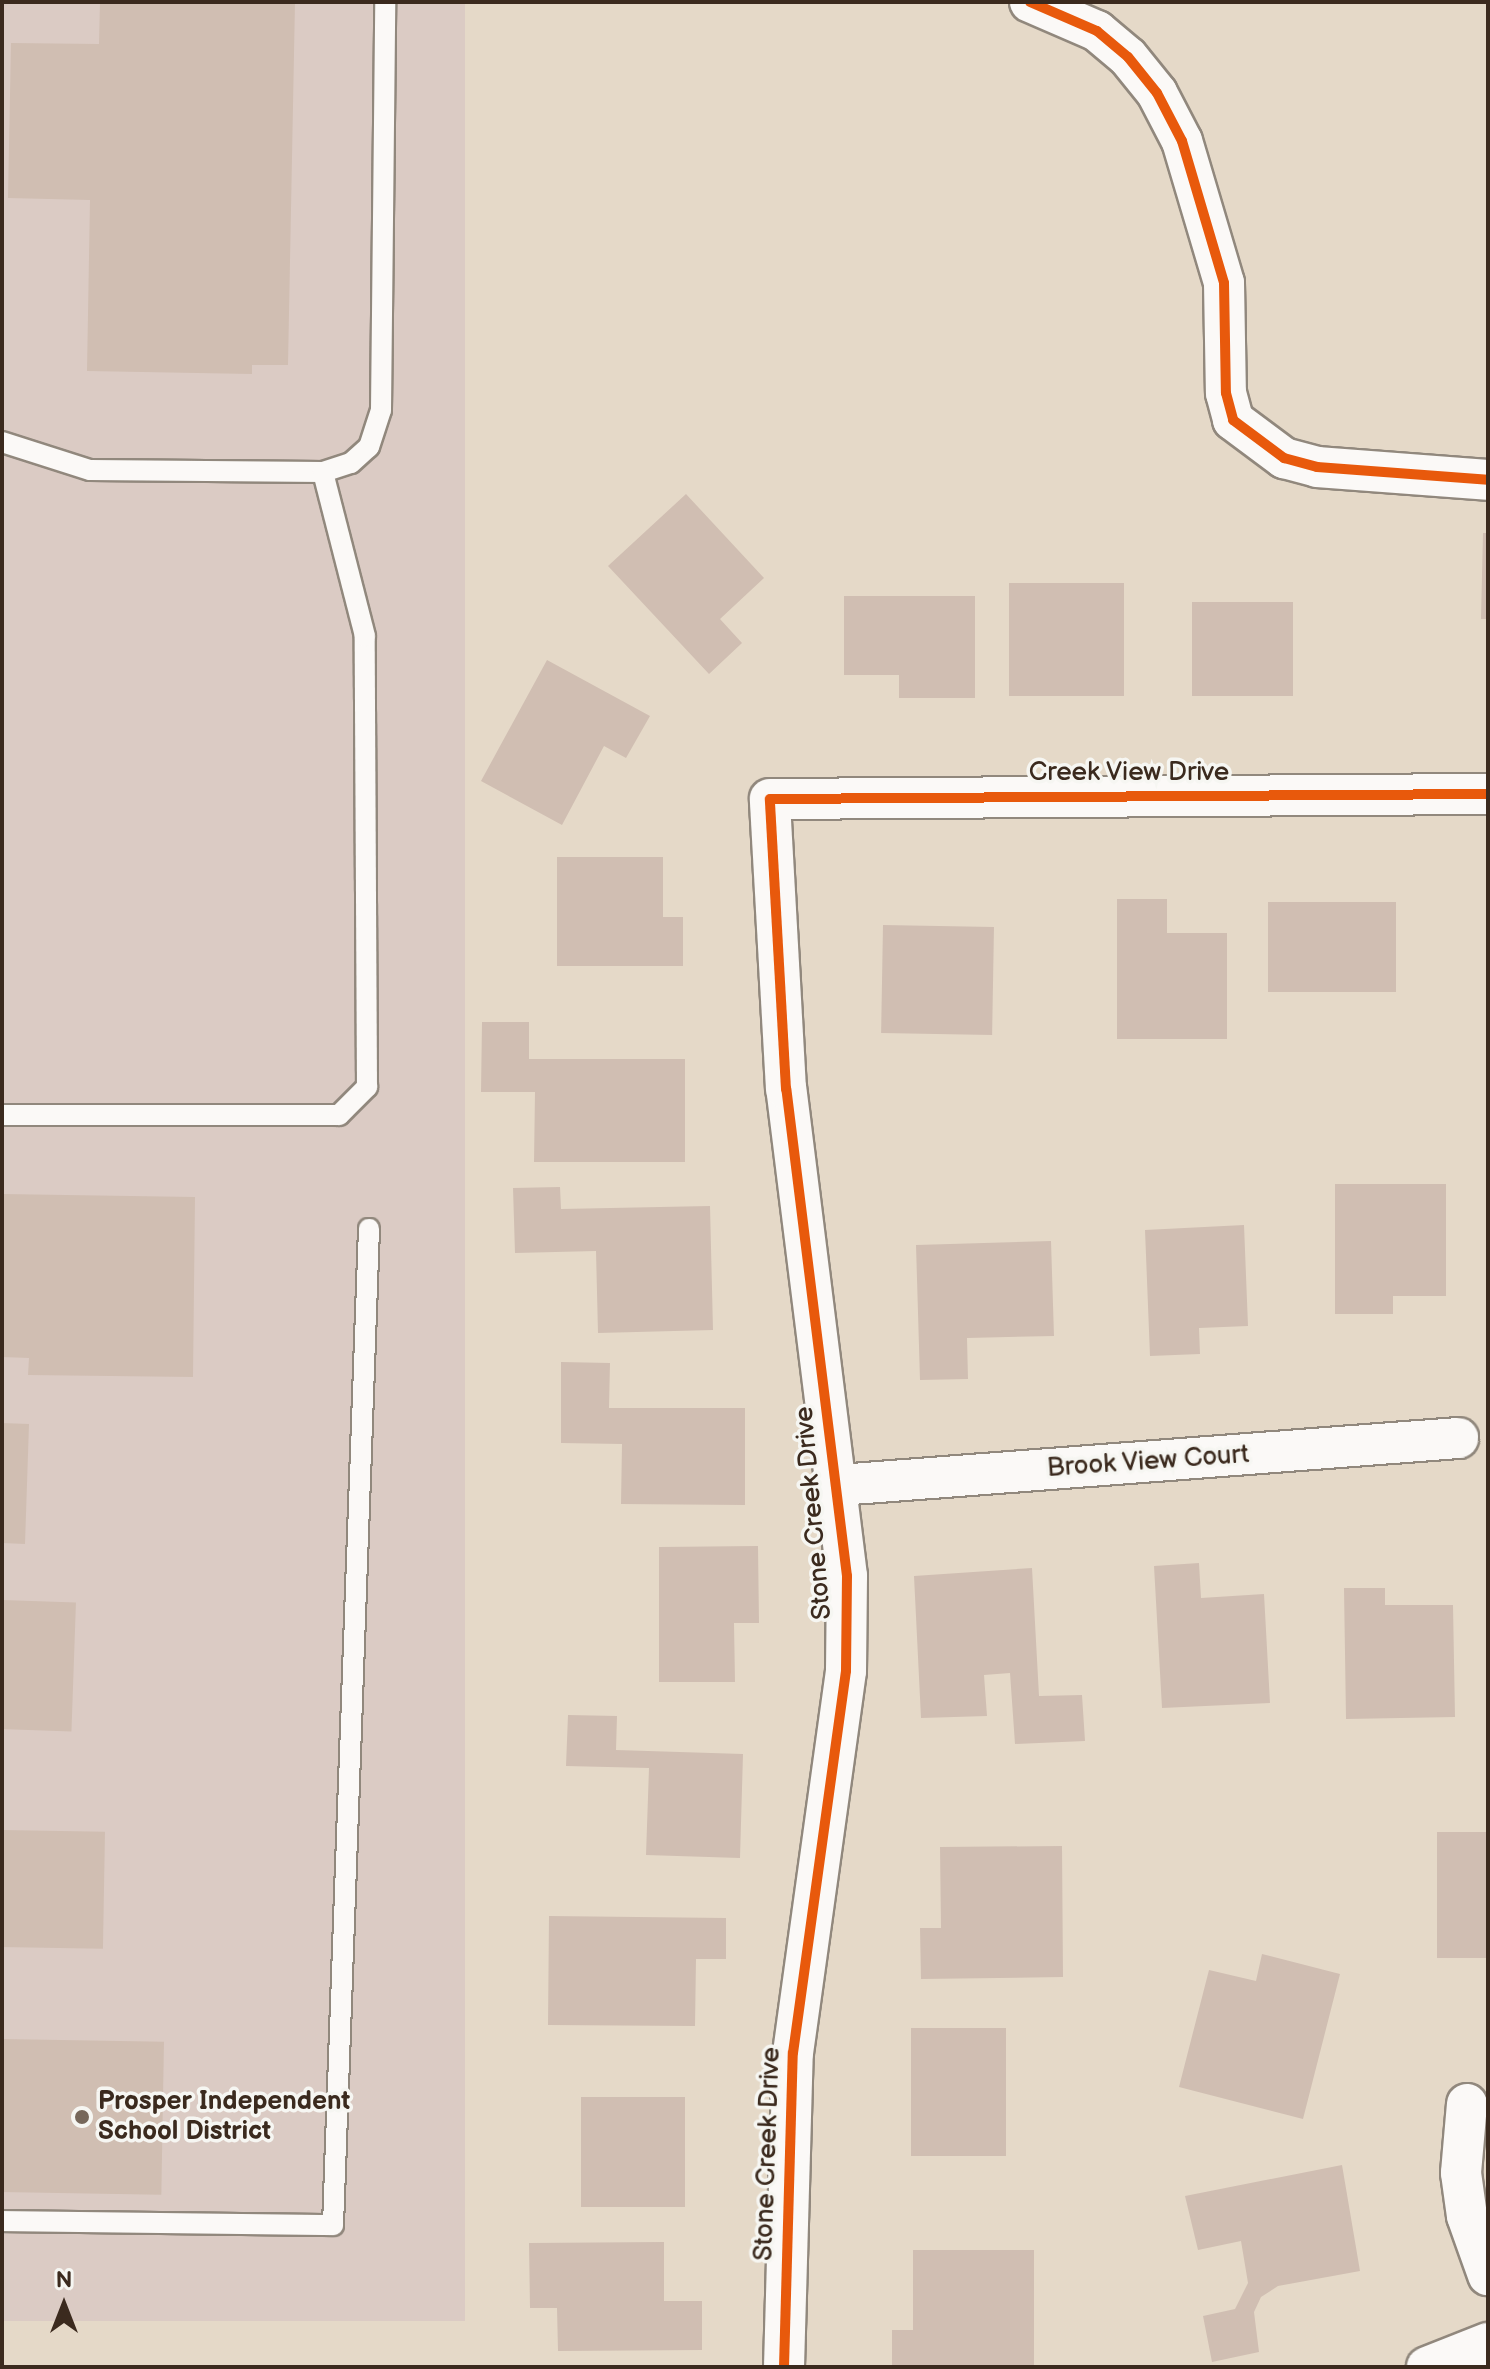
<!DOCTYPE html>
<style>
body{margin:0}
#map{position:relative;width:1490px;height:2369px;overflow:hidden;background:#e5d9c8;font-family:"Balsamiq Sans",sans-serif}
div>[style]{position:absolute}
.industrial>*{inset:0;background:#dbcbc4;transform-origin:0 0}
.building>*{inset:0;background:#d0beb2;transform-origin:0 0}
.roads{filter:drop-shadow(2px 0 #91887d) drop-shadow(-2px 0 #91887d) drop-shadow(0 2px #91887d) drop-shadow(0 -2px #91887d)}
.service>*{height:20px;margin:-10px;padding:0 10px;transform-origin:10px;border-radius:10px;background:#fbf9f7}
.minor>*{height:40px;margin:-20px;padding:0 20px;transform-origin:20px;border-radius:20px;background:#fbf9f7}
.cycleway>*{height:10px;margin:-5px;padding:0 5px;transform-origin:5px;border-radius:5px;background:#e8590c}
.dots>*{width:22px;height:22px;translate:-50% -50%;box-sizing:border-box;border:4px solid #f6f6f2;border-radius:50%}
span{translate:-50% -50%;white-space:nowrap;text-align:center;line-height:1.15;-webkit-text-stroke:7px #f6f6f2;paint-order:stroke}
.street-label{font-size:26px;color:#3b2a1e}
.poi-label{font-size:26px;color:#3b2a1e;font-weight:700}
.left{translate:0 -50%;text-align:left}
.frame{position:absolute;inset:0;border:4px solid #3b2a1e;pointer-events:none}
.north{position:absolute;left:24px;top:2265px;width:80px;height:80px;-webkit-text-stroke:6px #f6f6f2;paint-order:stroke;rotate:0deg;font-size:22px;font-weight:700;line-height:32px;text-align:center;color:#3b2a1e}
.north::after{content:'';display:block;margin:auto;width:28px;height:36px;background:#3b2a1e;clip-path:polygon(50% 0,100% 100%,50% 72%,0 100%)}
</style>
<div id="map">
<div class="industrial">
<div style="left:2px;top:2px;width:463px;height:2319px"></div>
</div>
<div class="building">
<div style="clip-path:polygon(100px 2px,295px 2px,288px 365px,252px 365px,252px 374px,87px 371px,90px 200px,8px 198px,11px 43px,99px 44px)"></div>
<div style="clip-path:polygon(686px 494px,764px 578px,720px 619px,742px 643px,709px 674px,608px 566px)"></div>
<div style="clip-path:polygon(1483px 533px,1488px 533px,1488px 619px,1481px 619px)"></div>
<div style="left:1009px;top:583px;width:115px;height:113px"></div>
<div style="clip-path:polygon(844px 596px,975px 596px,975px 698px,899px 698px,899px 675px,844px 675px)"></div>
<div style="left:1192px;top:602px;width:101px;height:94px"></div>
<div style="clip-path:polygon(547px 660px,650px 716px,626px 758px,604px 746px,562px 825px,481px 781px)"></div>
<div style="clip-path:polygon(557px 857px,663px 857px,663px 917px,683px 917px,683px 966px,557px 966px)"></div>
<div style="clip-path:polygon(1117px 899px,1167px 899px,1167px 933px,1227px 933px,1227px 1039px,1117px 1039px)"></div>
<div style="left:1268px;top:902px;width:128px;height:90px"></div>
<div style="left:883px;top:925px;width:111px;height:108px;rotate:1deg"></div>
<div style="clip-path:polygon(482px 1022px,529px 1022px,529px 1059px,685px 1059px,685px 1162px,534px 1162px,535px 1092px,481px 1092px)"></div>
<div style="clip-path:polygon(1335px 1184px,1446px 1184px,1446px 1296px,1393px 1296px,1393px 1314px,1335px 1314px)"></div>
<div style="clip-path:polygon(560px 1187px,561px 1209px,710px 1206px,713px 1330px,598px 1333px,596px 1251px,515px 1253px,513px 1188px)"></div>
<div style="clip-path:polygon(2px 1194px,195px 1197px,193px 1377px,28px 1375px,29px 1358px,2px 1357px)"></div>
<div style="clip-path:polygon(1244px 1225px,1248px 1326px,1199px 1328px,1200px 1354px,1150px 1356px,1145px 1230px)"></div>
<div style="clip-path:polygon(1051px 1241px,1054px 1336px,967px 1338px,968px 1379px,920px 1380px,916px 1245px)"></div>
<div style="clip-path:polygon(561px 1362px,610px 1363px,609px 1408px,745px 1408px,745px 1505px,621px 1504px,622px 1444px,561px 1443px)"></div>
<div style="clip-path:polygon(2px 1423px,29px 1424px,25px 1544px,2px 1543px)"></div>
<div style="clip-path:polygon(758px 1546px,759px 1623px,734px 1623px,735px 1682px,659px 1682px,659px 1547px)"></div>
<div style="clip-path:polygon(1199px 1563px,1201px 1598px,1264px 1594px,1270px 1703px,1162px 1708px,1154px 1566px)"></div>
<div style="clip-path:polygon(1032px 1568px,1039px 1696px,1082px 1695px,1085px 1741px,1015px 1744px,1010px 1673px,984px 1675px,987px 1716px,921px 1718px,914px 1576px)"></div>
<div style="clip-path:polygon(1344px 1588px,1385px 1588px,1385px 1605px,1453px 1605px,1455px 1717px,1346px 1719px)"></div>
<div style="left:2px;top:1600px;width:74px;height:129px;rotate:2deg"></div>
<div style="clip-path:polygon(568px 1715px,617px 1716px,616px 1750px,743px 1754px,740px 1858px,646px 1855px,649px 1768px,566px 1766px)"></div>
<div style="left:2px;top:1830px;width:103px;height:117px;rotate:1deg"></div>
<div style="left:1437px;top:1832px;width:51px;height:126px"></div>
<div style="clip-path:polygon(1062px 1846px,1063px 1977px,921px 1979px,920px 1928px,941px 1928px,940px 1847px)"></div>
<div style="clip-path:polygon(549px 1916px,726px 1918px,726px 1959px,696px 1959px,695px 2026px,548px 2025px)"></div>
<div style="clip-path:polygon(1262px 1954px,1340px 1974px,1303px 2119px,1179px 2087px,1209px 1970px,1256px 1981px)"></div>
<div style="left:911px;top:2028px;width:95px;height:128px"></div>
<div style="left:2px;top:2039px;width:162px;height:153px;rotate:1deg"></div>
<div style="left:581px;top:2097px;width:104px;height:110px"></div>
<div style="clip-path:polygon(1342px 2165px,1360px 2271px,1278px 2286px,1261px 2297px,1254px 2312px,1259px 2352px,1212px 2362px,1203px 2316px,1235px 2309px,1248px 2283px,1241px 2241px,1198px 2250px,1185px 2196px)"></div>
<div style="clip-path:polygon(664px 2242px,664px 2301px,702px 2301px,702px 2350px,558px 2351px,557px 2308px,530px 2308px,529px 2243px)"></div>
<div style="clip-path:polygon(913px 2250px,1034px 2250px,1034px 2367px,892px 2367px,892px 2330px,913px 2330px)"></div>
</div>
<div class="roads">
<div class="service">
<div style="left:2px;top:442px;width:92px;rotate:17.7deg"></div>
<div style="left:90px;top:470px;width:233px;rotate:0.5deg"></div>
<div style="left:323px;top:472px;width:29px;rotate:-18deg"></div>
<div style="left:351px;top:463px;width:24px;rotate:-42deg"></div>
<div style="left:369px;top:447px;width:39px;rotate:-72deg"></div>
<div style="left:381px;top:410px;width:408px;rotate:-89.4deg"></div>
<div style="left:2px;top:1115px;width:337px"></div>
<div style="left:339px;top:1115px;width:40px;rotate:-45deg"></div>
<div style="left:367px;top:1087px;width:451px;rotate:-90.3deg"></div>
<div style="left:365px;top:636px;width:169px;rotate:-104.4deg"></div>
<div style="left:2px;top:2221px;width:331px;rotate:0.7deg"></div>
<div style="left:333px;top:2225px;width:997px;rotate:-87.93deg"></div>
</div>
<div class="minor">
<div style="left:1030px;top:2px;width:73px;rotate:23.4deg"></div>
<div style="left:1097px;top:31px;width:40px;rotate:40deg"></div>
<div style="left:1128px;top:57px;width:46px;rotate:51.1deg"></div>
<div style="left:1157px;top:93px;width:54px;rotate:62.5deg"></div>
<div style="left:1182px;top:141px;width:148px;rotate:73.5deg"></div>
<div style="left:1224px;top:283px;width:110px;rotate:89deg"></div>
<div style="left:1226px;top:393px;width:28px;rotate:75deg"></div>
<div style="left:1233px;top:420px;width:64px;rotate:36.7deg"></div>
<div style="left:1284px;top:458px;width:34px;rotate:15deg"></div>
<div style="left:1317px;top:467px;width:171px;rotate:4.3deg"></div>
<div style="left:839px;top:1485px;width:621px;rotate:-4.34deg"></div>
<div style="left:1467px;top:2104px;width:69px;rotate:95deg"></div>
<div style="left:1461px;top:2173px;width:43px;rotate:82.1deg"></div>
<div style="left:1467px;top:2216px;width:63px;rotate:70.4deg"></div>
<div style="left:784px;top:2367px;width:314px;rotate:-88.4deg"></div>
<div style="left:793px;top:2053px;width:386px;rotate:-82.1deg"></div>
<div style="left:846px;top:1671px;width:95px;rotate:-89.4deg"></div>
<div style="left:847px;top:1576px;width:491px;rotate:-97.1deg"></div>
<div style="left:786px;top:1089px;width:290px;rotate:-93.2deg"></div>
<div style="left:770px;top:799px;width:718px;rotate:-0.4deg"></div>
<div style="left:1427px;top:2367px;width:66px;rotate:-21.5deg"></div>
</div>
</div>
<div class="cycleway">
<div style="left:1030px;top:2px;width:73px;rotate:23.4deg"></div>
<div style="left:1097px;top:31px;width:40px;rotate:40deg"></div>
<div style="left:1128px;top:57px;width:46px;rotate:51.1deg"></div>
<div style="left:1157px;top:93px;width:54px;rotate:62.5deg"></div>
<div style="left:1182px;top:141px;width:148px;rotate:73.5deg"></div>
<div style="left:1224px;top:283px;width:110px;rotate:89deg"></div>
<div style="left:1226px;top:393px;width:28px;rotate:75deg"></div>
<div style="left:1233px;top:420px;width:64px;rotate:36.7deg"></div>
<div style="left:1284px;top:458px;width:34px;rotate:15deg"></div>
<div style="left:1317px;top:467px;width:171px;rotate:4.3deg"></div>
<div style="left:784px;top:2367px;width:314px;rotate:-88.4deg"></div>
<div style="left:793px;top:2053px;width:386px;rotate:-82.1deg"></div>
<div style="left:846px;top:1671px;width:95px;rotate:-89.4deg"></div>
<div style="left:847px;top:1576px;width:491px;rotate:-97.1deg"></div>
<div style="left:786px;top:1089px;width:290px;rotate:-93.2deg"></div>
<div style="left:770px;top:799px;width:718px;rotate:-0.4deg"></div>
</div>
<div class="dots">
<div style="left:82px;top:2117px;background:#76675a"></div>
</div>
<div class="street-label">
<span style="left:1129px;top:773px">Creek View Drive</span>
<span style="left:1148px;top:1462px;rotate:-4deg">Brook View Court</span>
<span style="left:814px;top:1513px;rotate:-95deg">Stone Creek Drive</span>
<span style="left:768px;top:2154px;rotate:-88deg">Stone Creek Drive</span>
</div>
<div class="poi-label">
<span class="left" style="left:98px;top:2117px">Prosper Independent<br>School District</span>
</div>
<div class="frame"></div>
<div class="north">N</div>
</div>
